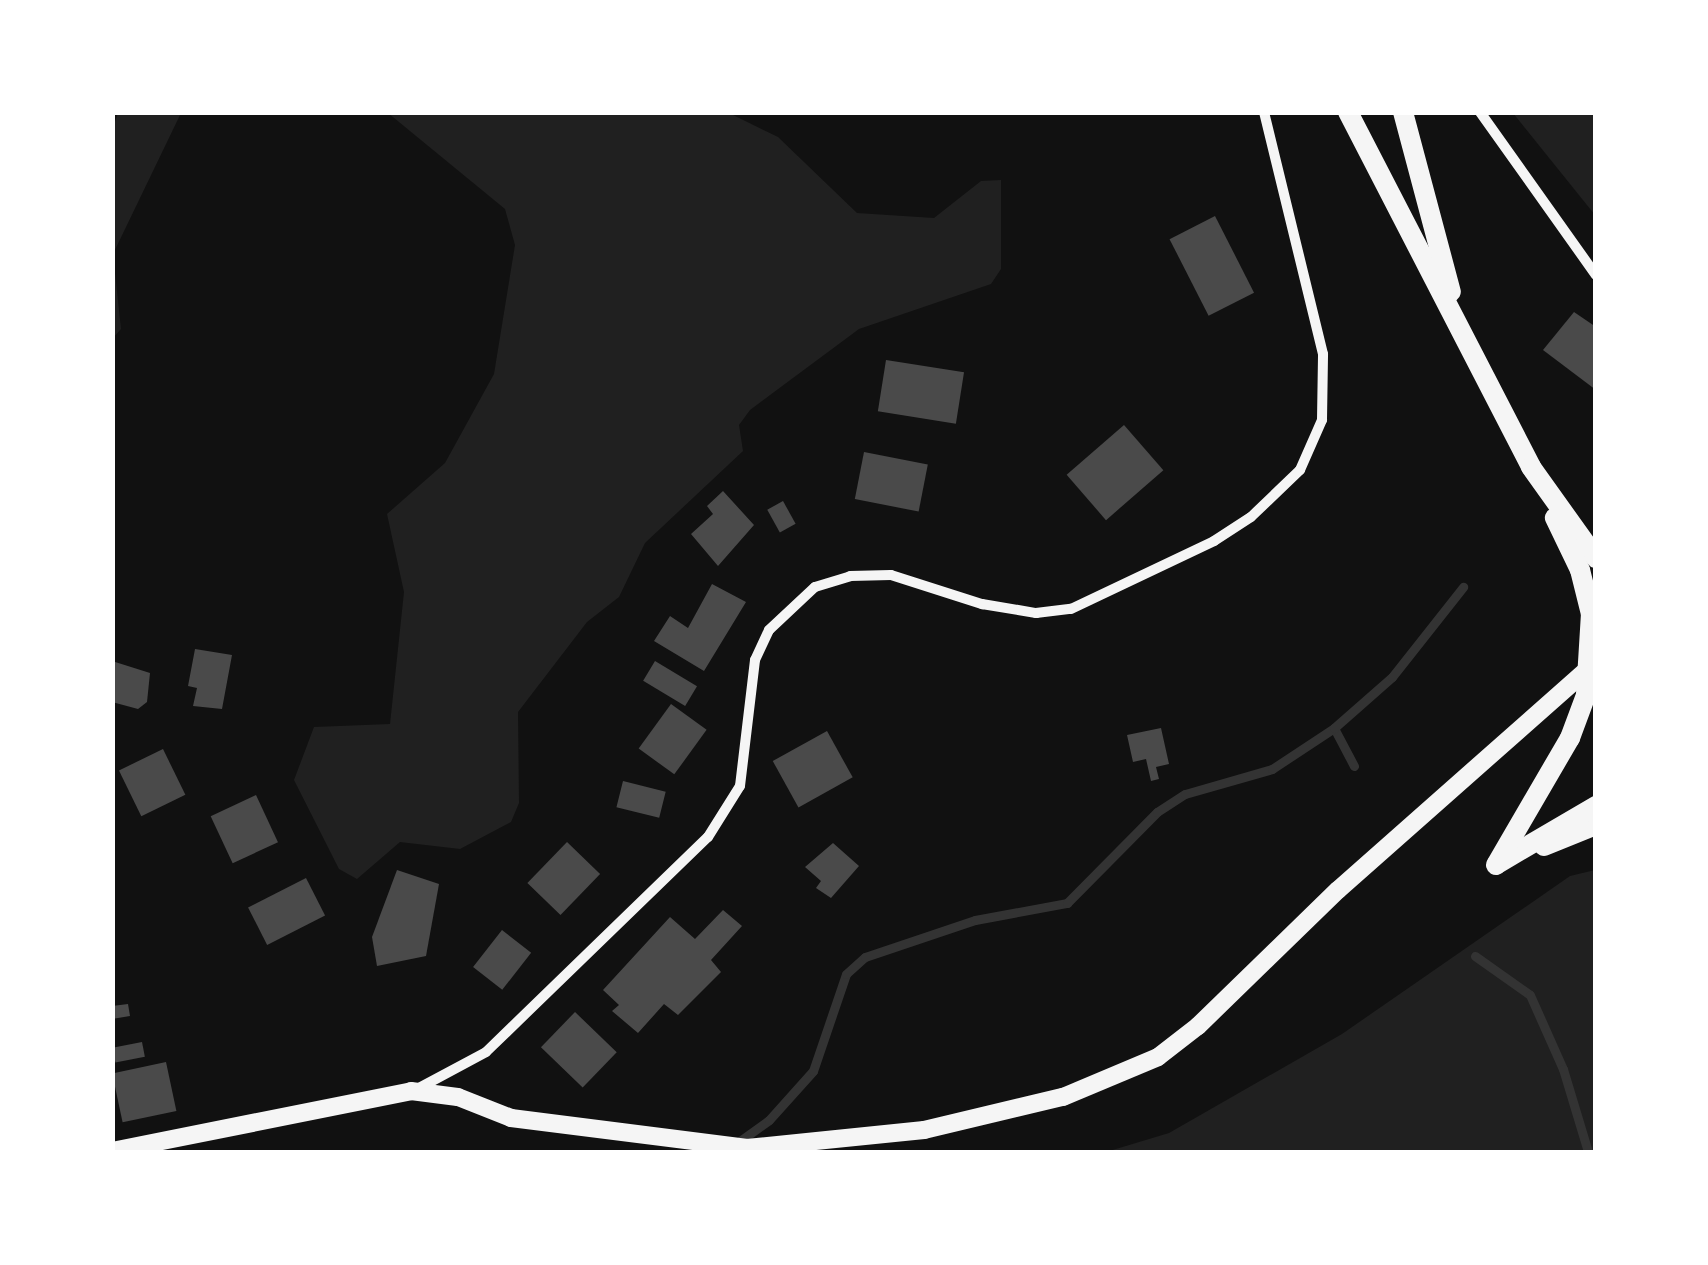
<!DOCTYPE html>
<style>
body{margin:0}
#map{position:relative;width:1708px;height:1265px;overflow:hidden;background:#111;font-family:"Playfair Display",serif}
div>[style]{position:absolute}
.green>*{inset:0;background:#202020}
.stream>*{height:9px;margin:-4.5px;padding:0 4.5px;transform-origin:4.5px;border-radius:4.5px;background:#333}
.building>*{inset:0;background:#4a4a4a;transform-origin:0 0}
.minor>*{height:10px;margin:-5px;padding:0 5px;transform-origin:5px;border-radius:5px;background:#f5f5f5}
.secondary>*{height:18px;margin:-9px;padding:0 9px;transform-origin:9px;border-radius:9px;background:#f5f5f5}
.trunk>*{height:20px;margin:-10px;padding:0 10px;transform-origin:10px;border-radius:10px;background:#f5f5f5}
span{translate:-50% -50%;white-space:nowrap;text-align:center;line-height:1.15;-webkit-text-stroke:9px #fff;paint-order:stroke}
.frame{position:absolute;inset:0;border:115px solid #fff;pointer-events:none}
</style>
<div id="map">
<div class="green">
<div style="clip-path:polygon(118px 113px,181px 113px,113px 254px,121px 329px,113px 338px,112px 130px)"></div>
<div style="clip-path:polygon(388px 113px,729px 113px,778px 137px,857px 213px,934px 218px,981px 181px,1001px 180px,1001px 269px,991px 284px,859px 329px,750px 410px,739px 425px,743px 451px,645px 543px,619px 597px,587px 622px,518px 712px,519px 803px,511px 822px,460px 849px,400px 842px,357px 879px,339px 869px,294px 780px,314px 727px,390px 724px,404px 592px,387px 514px,445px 463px,494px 374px,515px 245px,505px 209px)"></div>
<div style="clip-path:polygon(1513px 113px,1595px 113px,1595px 215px)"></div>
<div style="clip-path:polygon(1595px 870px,1595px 1152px,1106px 1152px,1169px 1133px,1342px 1034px,1570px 876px)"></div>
</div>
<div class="stream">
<div style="left:1334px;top:728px;width:43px;rotate:62.2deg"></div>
<div style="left:1475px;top:956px;width:67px;rotate:35.3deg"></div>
<div style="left:1530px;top:995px;width:81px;rotate:66deg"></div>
<div style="left:1563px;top:1069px;width:87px;rotate:73.2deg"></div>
<div style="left:733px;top:1146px;width:44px;rotate:-35.8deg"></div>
<div style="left:769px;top:1120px;width:66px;rotate:-48.1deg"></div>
<div style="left:813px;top:1071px;width:102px;rotate:-71.2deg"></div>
<div style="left:846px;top:974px;width:25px;rotate:-42deg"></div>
<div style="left:865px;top:957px;width:116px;rotate:-18.6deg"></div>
<div style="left:975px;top:920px;width:94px;rotate:-10.5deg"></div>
<div style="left:1067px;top:903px;width:128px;rotate:-45.3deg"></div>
<div style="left:1157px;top:812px;width:33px;rotate:-33deg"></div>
<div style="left:1185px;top:794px;width:91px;rotate:-16deg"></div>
<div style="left:1272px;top:769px;width:74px;rotate:-33.5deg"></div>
<div style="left:1334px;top:728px;width:77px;rotate:-41.3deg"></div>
<div style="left:1392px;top:677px;width:115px;rotate:-51.7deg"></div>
</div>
<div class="building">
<div style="left:1215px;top:216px;width:86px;height:51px;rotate:63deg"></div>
<div style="clip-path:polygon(1574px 312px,1596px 327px,1596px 390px,1543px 350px)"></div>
<div style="left:886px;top:360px;width:79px;height:52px;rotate:9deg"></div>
<div style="left:1124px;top:425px;width:60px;height:76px;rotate:49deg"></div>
<div style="left:864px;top:452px;width:65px;height:48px;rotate:11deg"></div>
<div style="clip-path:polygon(723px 491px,754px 525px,718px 566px,691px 534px,713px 514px,707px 506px)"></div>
<div style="left:783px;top:501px;width:26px;height:18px;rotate:61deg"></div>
<div style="clip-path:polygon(712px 584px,746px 602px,704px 671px,654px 641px,670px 616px,688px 628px)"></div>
<div style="clip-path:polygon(195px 649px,232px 655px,222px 709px,193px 706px,197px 688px,188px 686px)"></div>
<div style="clip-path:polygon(112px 661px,150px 673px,147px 702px,138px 709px,112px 702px)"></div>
<div style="left:655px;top:661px;width:49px;height:23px;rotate:31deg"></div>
<div style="left:671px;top:704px;width:44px;height:55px;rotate:36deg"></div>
<div style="clip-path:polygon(1161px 728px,1169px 764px,1156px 767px,1159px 779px,1151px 781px,1146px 759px,1133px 762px,1127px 735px)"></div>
<div style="left:827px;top:731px;width:53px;height:62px;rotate:61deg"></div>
<div style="left:163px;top:749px;width:51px;height:49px;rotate:64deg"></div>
<div style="left:623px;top:781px;width:44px;height:27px;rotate:14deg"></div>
<div style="left:256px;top:795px;width:52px;height:50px;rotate:65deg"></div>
<div style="left:567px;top:842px;width:46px;height:57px;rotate:44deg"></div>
<div style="clip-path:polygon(833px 843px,859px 866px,831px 898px,816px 888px,821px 881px,805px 867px)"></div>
<div style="clip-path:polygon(397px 870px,439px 884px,426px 956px,377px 966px,372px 937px)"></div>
<div style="left:306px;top:878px;width:42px;height:65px;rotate:63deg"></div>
<div style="clip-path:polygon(723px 910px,742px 926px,711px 960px,721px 972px,678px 1015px,664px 1004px,638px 1033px,612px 1011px,619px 1005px,603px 990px,670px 917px,695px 939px)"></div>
<div style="left:502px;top:930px;width:37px;height:47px;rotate:38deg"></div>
<div style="clip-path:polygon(128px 1004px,130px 1016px,112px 1019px,112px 1006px)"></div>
<div style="left:575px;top:1012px;width:58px;height:49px;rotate:44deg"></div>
<div style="left:142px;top:1042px;width:15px;height:30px;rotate:79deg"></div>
<div style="left:166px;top:1062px;width:50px;height:55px;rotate:78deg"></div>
</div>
<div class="minor">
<div style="left:1480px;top:112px;width:200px;rotate:54.6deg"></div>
<div style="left:419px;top:1088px;width:76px;rotate:-28.2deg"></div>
<div style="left:486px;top:1052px;width:309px;rotate:-44.1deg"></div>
<div style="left:708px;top:837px;width:60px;rotate:-57.9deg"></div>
<div style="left:740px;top:786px;width:127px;rotate:-83.2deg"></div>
<div style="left:755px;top:660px;width:33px;rotate:-65deg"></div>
<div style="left:769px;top:630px;width:63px;rotate:-43.1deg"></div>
<div style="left:815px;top:587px;width:37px;rotate:-17deg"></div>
<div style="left:850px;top:576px;width:41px;rotate:-1.4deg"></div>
<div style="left:891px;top:575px;width:96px;rotate:17.7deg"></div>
<div style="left:982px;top:604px;width:55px;rotate:9.5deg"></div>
<div style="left:1036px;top:613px;width:35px;rotate:-7deg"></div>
<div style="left:1071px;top:609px;width:158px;rotate:-25.4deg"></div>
<div style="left:1214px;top:541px;width:44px;rotate:-33deg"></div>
<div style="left:1251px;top:517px;width:68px;rotate:-43.8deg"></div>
<div style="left:1300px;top:470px;width:55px;rotate:-66.3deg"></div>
<div style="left:1322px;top:420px;width:66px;rotate:-89.1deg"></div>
<div style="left:1323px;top:354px;width:249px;rotate:-103.7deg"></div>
</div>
<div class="secondary">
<div style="left:112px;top:1151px;width:305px;rotate:-11.3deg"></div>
<div style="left:411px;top:1091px;width:47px;rotate:7.3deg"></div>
<div style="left:458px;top:1097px;width:57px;rotate:21.6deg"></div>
<div style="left:511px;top:1118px;width:238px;rotate:7.2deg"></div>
<div style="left:747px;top:1148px;width:178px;rotate:-5.8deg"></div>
<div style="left:924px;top:1130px;width:143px;rotate:-13.4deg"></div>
<div style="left:1063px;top:1097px;width:103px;rotate:-22.8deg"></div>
<div style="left:1158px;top:1057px;width:51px;rotate:-37.8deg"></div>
<div style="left:1198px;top:1026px;width:195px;rotate:-44.2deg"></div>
<div style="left:1338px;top:890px;width:343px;rotate:-41.5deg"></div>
</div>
<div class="trunk">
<div style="left:1348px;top:112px;width:399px;rotate:62.7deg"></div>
<div style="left:1531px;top:467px;width:112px;rotate:54.5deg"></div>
<div style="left:1403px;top:112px;width:186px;rotate:75.1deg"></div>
<div style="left:1544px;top:846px;width:56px;rotate:-22deg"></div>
<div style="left:1497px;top:864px;width:115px;rotate:-30.4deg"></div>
<div style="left:1496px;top:865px;width:147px;rotate:-59.8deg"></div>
<div style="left:1570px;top:738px;width:46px;rotate:-69.6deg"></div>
<div style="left:1586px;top:695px;width:81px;rotate:-86.5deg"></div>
<div style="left:1591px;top:614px;width:45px;rotate:-104deg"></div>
<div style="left:1580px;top:570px;width:58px;rotate:-115.7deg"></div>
</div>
<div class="frame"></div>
</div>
